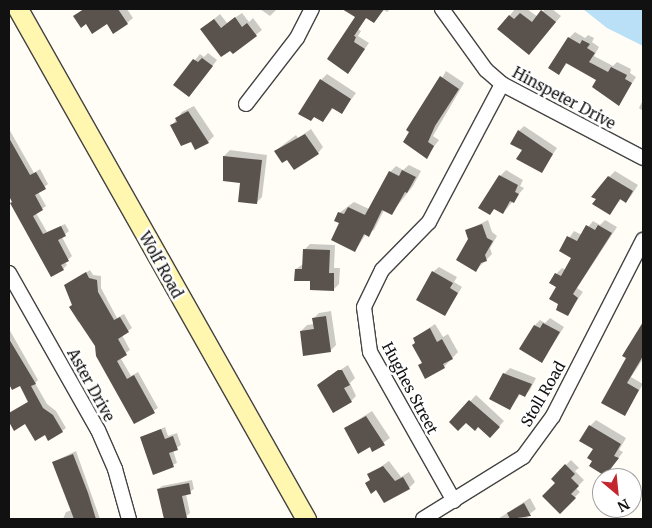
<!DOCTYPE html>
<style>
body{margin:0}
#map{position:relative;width:652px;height:528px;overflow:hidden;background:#fffdf5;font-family:Merriweather,serif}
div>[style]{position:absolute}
.water>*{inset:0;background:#b9e0f7}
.shadow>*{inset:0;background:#0003}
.building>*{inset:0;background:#5a524d}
.roads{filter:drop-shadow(1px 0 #444) drop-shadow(-1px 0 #444) drop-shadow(0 1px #444) drop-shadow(0 -1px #444)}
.street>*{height:14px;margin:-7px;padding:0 7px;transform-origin:7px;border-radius:7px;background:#fff}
.secondary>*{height:19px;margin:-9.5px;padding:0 9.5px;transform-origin:9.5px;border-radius:9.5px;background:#fff6b0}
span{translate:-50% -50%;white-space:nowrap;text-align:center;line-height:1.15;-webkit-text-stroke:5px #fff;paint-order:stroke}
.street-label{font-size:15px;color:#111}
.frame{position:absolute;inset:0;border:10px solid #111;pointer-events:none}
.north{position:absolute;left:592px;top:468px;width:50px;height:50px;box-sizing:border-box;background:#fff;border:1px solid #a0a0a0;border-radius:50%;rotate:152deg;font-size:14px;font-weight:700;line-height:20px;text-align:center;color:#111}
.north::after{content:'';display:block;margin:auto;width:18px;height:22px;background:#c4262e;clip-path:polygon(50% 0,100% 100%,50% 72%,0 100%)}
</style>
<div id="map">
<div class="water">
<div style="clip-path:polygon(583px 9px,643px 9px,643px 46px,607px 28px)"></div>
</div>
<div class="shadow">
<div style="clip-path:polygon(83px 9px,127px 9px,133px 18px,127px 23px,86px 22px,75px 16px)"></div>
<div style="clip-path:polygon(260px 9px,277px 9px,270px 16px)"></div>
<div style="clip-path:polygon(356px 9px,390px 9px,387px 12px,384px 10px,374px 22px,367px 17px,358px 29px,361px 31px,358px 36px,369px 43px,348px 72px,357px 17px,352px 14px)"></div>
<div style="clip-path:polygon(515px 9px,527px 9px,538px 17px,545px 9px,552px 9px,561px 16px,529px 54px,499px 29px)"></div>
<div style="clip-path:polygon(242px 13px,249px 22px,253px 18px,262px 30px,233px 53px,202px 29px,220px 14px,227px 23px)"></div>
<div style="clip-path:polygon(575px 32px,585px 38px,588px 35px,594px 38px,592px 42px,599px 47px,594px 56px,613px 66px,617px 62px,631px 69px,630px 73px,636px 77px,619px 104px,598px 79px,568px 62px,559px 73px,569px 38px)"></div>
<div style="clip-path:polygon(208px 53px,217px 60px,189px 96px,174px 85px,200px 54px,204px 57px)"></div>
<div style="clip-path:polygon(446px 71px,464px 83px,433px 136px,439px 140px,426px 157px,404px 142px)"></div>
<div style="clip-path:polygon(327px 74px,356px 93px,342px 112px,334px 107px,323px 121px,321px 80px)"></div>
<div style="clip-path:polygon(643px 100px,643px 111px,639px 108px)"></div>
<div style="clip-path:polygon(194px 106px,214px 136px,208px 142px,192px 140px,172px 125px,182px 112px)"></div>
<div style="clip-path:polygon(524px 126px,557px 148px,541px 172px,523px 149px,519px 131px)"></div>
<div style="clip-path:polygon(9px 129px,34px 173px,40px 169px,48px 184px,38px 192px,46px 206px,36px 213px,47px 232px,65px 224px,69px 231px,62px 237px,72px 256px,65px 262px,67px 265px,63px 269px,9px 195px)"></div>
<div style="clip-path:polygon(311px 129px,323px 147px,318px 153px,288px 158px,275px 151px,296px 135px,298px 138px)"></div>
<div style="clip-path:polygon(230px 150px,267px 155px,262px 197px,256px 203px,242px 182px,225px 180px,224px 156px)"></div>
<div style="clip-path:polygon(409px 165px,421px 171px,413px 186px,391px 214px,384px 210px,374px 230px,366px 234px,355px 251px,341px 223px,339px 213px,354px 202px,369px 209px,390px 172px,396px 166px,403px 170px)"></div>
<div style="clip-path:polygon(506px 170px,523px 180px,520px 186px,524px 188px,503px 213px,495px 208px,490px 214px,500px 176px)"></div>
<div style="clip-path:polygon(615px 171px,638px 185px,631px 196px,626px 201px,621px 199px,610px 213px,609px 177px)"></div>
<div style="clip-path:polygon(488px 220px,492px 232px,497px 236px,490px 248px,492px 254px,476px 270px,466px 231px)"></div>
<div style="clip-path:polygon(605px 220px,617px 227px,577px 288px,583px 292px,567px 315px,560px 304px,556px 274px,562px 268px,566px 270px,573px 257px,561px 250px,574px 231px,582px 235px,593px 221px,600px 225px)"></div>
<div style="clip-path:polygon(310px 244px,335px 245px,334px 268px,340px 268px,339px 284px,333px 290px,296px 269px,303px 264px,304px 250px)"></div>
<div style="clip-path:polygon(439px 267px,457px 277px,454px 282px,462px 287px,445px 314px,433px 272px)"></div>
<div style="clip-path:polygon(90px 270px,93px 275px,101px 276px,101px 288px,117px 318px,124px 314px,132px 328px,122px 335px,130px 350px,120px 357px,131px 376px,138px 372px,158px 408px,135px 422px,82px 320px,78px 322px,70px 307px,73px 304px,66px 285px)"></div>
<div style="clip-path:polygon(331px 311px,336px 345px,330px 351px,301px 331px,307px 325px,314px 324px,314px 318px,319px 313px)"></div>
<div style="clip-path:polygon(550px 318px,564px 327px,542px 361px,535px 325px,540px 320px,545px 323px)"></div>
<div style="clip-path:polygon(435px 324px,443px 337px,448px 334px,458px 352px,444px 367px,419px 366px,423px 362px,414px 338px)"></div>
<div style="clip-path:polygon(643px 328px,643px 359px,631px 377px,643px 384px,625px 414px,627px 358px,624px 356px)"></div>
<div style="clip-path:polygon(9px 329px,38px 380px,35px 383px,47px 404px,56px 411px,66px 428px,62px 431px,45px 434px,26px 423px,14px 429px,9px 419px,10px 412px,29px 401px,20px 385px,13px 389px,9px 382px)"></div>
<div style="clip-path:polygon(348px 365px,355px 378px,350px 383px,356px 396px,351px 401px,325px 380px)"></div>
<div style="clip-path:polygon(510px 368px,536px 378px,530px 390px,525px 395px,521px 393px,510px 409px,504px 374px)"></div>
<div style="clip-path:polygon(476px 395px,504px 421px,496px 430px,466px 421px,451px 422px)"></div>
<div style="clip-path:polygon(372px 411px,390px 438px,373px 450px,345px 428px)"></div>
<div style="clip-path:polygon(596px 420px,626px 438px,619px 450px,623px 452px,611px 468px,594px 460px,590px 426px)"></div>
<div style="clip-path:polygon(165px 427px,168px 436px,177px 433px,181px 445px,173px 450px,177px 463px,154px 473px,141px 438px)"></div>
<div style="clip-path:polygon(76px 451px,100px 519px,63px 519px,66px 512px,72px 510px,53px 462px)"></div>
<div style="clip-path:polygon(571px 460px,579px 468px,575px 471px,584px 480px,576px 488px,580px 492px,560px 512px,557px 483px,552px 479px)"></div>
<div style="clip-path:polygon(389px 461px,401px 477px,409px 472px,415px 482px,409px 488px,371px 479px,369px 475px)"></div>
<div style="clip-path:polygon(192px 480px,194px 489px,186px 494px,190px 513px,183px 519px,166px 519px,158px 489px,162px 486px)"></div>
<div style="clip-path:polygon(530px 498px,536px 509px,527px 516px,528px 519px,498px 519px)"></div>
</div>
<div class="building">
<div style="clip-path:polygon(84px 9px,118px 9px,128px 24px,113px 34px,107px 24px,92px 34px,86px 24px,81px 28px,73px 16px)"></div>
<div style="clip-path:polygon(342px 9px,384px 9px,374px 23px,366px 18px,354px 36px,356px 37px,354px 42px,365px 49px,348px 74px,327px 59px,355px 17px)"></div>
<div style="clip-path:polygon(541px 10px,556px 22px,529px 55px,497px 29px,509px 15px,514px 19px,520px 13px,532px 22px)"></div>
<div style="clip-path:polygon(235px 17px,242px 27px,247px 23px,257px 36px,233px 54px,230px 51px,221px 57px,200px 29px,214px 19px,221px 28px)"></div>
<div style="clip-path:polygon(568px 37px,580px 44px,582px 40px,590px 44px,587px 48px,595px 53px,589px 62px,608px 72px,611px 67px,627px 75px,625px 79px,632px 83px,619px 106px,592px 87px,596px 80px,566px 63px,559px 75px,548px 68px)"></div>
<div style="clip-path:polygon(202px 58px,213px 66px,189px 97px,173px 85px,193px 59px,198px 62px)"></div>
<div style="clip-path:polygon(440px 76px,459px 89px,435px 126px,428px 142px,434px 146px,427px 159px,403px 142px,409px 132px,406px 130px)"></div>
<div style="clip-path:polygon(320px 79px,351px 99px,342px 114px,332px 108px,323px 122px,314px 117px,311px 121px,298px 114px)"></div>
<div style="clip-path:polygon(188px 111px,209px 143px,195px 150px,191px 142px,181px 146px,170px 125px,177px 122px,175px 118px)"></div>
<div style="clip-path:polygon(518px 130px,553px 154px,542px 173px,516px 159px,522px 150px,510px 144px)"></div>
<div style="clip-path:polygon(305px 134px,319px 154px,294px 170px,287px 160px,282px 163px,274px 151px)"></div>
<div style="clip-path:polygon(9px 138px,30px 175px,36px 172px,46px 189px,35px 195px,43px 210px,33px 216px,43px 234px,61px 226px,66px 236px,58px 240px,69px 261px,61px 265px,64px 270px,51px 277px,10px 203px,12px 202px,9px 196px)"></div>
<div style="clip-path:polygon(223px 156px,262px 160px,257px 204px,238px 202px,240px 183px,223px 181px)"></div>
<div style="clip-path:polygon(402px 170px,416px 177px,407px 193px,405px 192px,392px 215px,382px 210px,369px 237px,364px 234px,355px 252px,331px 240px,339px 223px,334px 221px,338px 212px,344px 214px,348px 207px,365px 215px,389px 171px,399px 176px)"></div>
<div style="clip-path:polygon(499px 175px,518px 185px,515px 192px,519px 194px,514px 203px,510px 201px,503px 214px,494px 209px,490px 215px,478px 208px)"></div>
<div style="clip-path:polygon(608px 176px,633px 191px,626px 203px,620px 199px,610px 215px,592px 204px,596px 199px,591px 197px)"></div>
<div style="clip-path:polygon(482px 224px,487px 238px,493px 241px,485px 255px,487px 261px,481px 263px,476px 272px,456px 260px,468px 239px,465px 230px)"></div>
<div style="clip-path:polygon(586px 225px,595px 230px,598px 225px,612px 233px,573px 294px,578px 298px,568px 316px,556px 310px,558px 304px,549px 299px,556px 287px,549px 283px,555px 273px,561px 276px,571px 258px,559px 251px,567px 236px,577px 241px)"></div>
<div style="clip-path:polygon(303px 249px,330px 250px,329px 273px,334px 273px,334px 291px,310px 290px,310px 281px,294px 281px,295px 269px,302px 269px)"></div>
<div style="clip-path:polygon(432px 271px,453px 283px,450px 288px,458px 293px,445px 316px,416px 300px)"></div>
<div style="clip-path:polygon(86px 272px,89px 278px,97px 280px,98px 292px,114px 320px,120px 317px,129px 332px,118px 339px,127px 355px,117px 361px,127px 379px,134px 375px,155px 413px,134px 424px,96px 356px,95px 346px,69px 307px,72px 305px,64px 285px)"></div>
<div style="clip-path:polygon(326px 316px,331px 352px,303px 356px,300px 331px,314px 329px,312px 318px)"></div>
<div style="clip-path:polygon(643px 322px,643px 356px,627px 383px,639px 390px,625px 416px,601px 403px,626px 358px,622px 356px)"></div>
<div style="clip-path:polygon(543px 323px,560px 332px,542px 363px,519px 349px,534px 325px,540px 328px)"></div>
<div style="clip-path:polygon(430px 328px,437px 342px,442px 339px,453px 359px,443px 364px,445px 368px,425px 379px,418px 365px,422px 363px,412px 345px,415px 343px,413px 338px)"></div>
<div style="clip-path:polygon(9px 339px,36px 384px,31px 386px,43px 408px,53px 415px,63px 432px,48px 441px,45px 435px,35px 441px,25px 424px,14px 431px,9px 422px,9px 413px,28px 402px,20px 386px,12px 390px,9px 384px)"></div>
<div style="clip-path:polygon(338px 370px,342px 370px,350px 385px,344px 388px,352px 402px,333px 413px,317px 385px)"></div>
<div style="clip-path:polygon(503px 373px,532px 384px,525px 397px,519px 394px,510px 410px,489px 399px)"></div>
<div style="clip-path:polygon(469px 400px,500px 427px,490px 438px,478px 427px,475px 431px,466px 423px,458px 431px,449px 422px)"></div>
<div style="clip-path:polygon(366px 416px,385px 445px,372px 452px,370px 447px,358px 454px,344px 428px)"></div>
<div style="clip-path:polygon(589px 425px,621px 444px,614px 456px,619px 458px,605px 476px,589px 466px,592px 461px,587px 458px,593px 449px,579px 441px)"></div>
<div style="clip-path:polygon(161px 429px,165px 439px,173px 436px,178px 450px,169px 453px,174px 467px,153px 475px,140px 437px)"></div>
<div style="clip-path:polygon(73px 454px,88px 493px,96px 519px,74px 519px,52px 462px)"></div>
<div style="clip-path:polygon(565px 464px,575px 474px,571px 478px,579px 486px,571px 494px,576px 498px,560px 514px,542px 496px,555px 483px,551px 479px)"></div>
<div style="clip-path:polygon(383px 466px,395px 481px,403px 477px,410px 489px,384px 503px,376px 490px,371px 494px,365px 483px,370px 480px,367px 474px)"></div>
<div style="clip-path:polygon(189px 483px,191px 494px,182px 496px,187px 518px,164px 519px,157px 489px)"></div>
<div style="clip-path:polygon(524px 503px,531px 516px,510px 519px,507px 513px)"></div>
</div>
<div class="roads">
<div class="street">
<div style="left:442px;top:9px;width:75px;rotate:54.2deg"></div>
<div style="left:486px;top:70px;width:21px;rotate:41deg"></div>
<div style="left:502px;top:84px;width:159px;rotate:27.7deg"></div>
<div style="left:246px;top:104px;width:83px;rotate:-52.3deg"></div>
<div style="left:297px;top:38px;width:33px;rotate:-63deg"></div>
<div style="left:9px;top:273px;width:180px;rotate:60.5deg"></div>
<div style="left:98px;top:430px;width:43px;rotate:66.4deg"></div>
<div style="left:115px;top:469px;width:52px;rotate:74.4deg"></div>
<div style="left:454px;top:501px;width:171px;rotate:-119.4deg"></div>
<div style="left:370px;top:352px;width:45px;rotate:-97.6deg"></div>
<div style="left:364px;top:307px;width:41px;rotate:-64.1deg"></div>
<div style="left:382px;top:270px;width:67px;rotate:-45.6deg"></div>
<div style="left:429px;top:222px;width:156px;rotate:-62.1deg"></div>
<div style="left:423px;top:519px;width:118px;rotate:-31.8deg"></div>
<div style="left:523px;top:457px;width:51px;rotate:-53.8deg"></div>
<div style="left:553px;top:416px;width:198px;rotate:-62.9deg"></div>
</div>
<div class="secondary">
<div style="left:18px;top:9px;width:586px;rotate:60.55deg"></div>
</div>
</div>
<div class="street-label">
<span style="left:564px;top:98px;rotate:28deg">Hinspeter Drive</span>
<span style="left:161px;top:265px;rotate:61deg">Wolf Road</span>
<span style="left:91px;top:385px;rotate:61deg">Aster Drive</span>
<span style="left:410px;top:388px;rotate:62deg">Hughes Street</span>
<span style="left:543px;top:394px;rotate:-60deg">Stoll Road</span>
</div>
<div class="frame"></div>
<div class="north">N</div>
</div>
